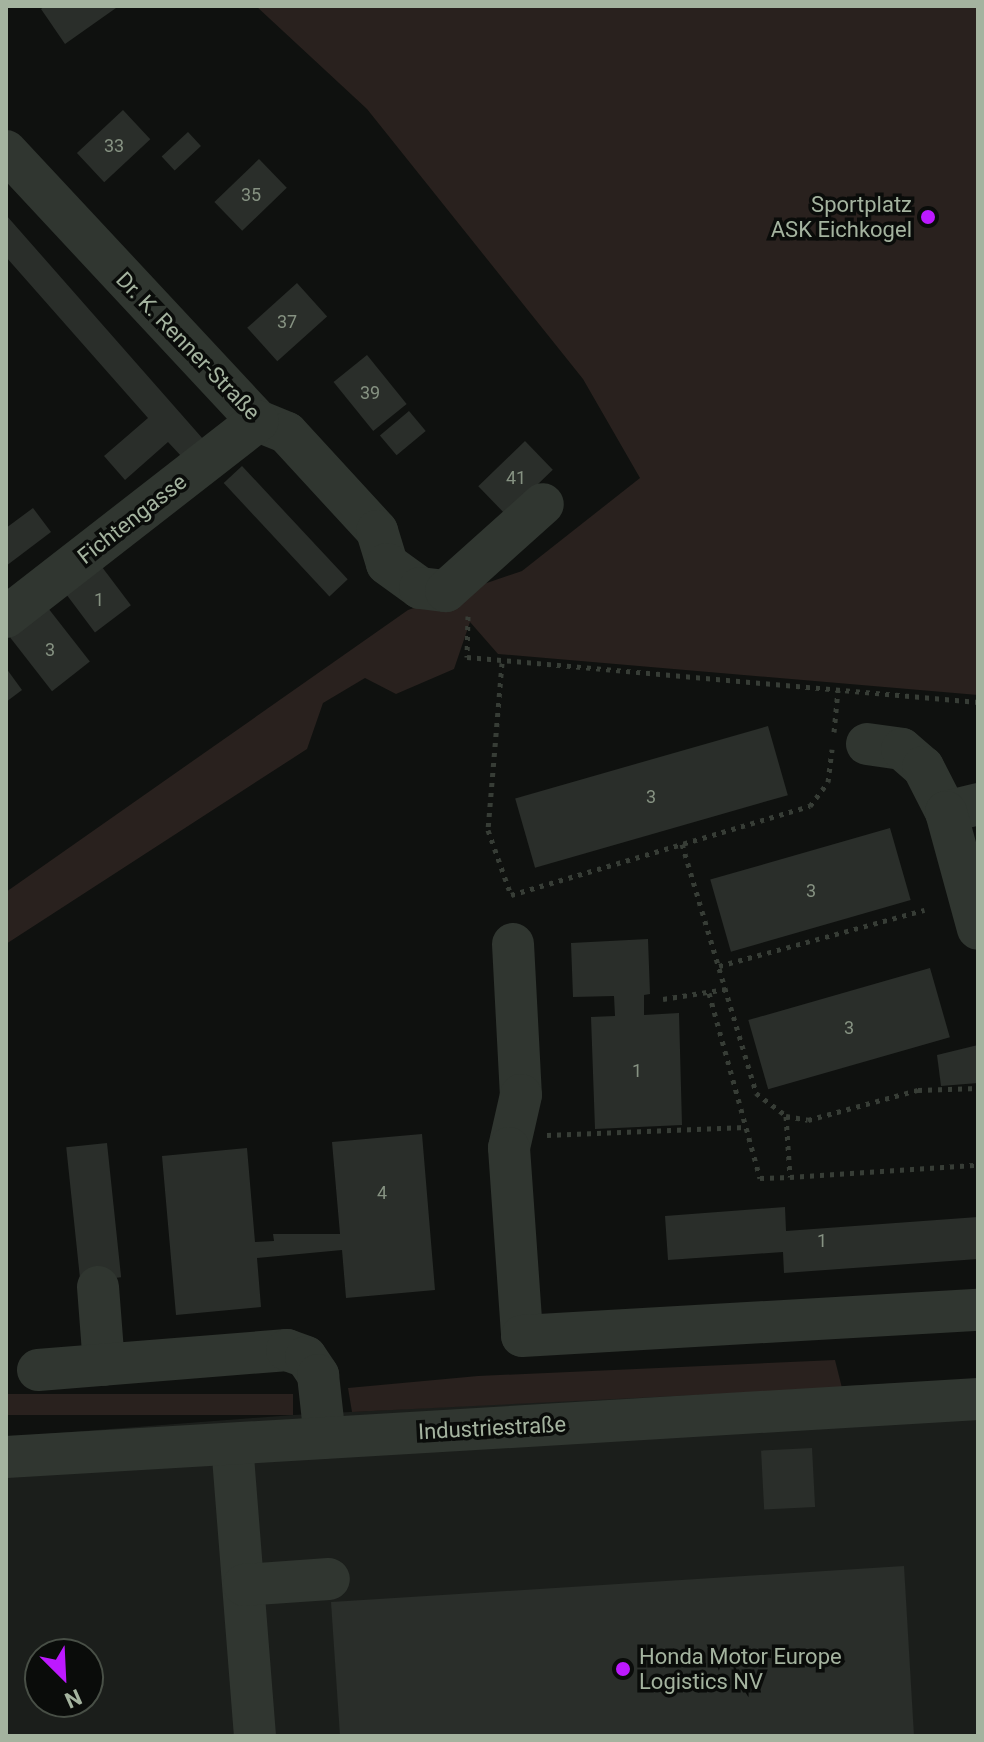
<!DOCTYPE html>
<meta charset="utf-8">
<style>
body{margin:0}
#map{position:relative;width:984px;height:1742px;overflow:hidden;background:#0f110f;font-family:Roboto,sans-serif}
div>[style]{position:absolute}
.built>*{inset:0;background:#1b1e1b}
.green>*{inset:0;background:#29211e;transform-origin:0 0}
.building>*{inset:0;background:#2a2e2a;transform-origin:0 0}
.path>*{height:5px;margin-top:-2.5px;transform-origin:0;background:repeating-linear-gradient(90deg,#373d36 0 4px,transparent 0 10px)}
.minor>*{height:42px;margin:-21px;padding:0 21px;transform-origin:21px;border-radius:21px;background:#303630}
.dots>*{width:22px;height:22px;translate:-50% -50%;box-sizing:border-box;border:4px solid #0a0c0a;border-radius:50%}
span{translate:-50% -50%;white-space:nowrap;text-align:center;line-height:1.15;-webkit-text-stroke:7px #0a0c0a;paint-order:stroke}
.number-label{font-size:18px;color:#869282}
.number-label span{-webkit-text-stroke-width:0}
.poi-label{font-size:22px;color:#a4b39f}
.right{translate:-100% -50%;text-align:right}
.left{translate:0 -50%;text-align:left}
.street-label{font-size:22px;color:#a4b39f}
.frame{position:absolute;inset:0;border:8px solid #a4b39f;pointer-events:none}
.north{position:absolute;left:24px;top:1638px;width:80px;height:80px;box-sizing:border-box;background:#0a0c0a;border:2px solid #484f46;border-radius:50%;rotate:156deg;font-size:22px;font-weight:700;line-height:32px;text-align:center;color:#a4b39f}
.north::after{content:'';display:block;margin:auto;width:28px;height:36px;background:#bd19ff;clip-path:polygon(50% 0,100% 100%,50% 72%,0 100%)}
</style>
<div id="map">
<div class="built">
<div style="clip-path:polygon(evenodd,978px 1379px,978px 1736px,6px 1736px,6px 1437px,293px 1415px,978px 1379px,40px 1654px,88px 1654px,88px 1702px,40px 1702px,40px 1654px)"></div>
</div>
<div class="green">
<div style="clip-path:polygon(256px 6px,978px 6px,978px 695px,498px 654px,470px 622px,454px 669px,396px 694px,365px 678px,323px 703px,307px 749px,6px 944px,6px 892px,408px 610px,522px 571px,640px 478px,583px 379px,367px 109px)"></div>
<div style="clip-path:polygon(835px 1360px,842px 1388px,352px 1412px,348px 1388px,478px 1376px)"></div>
<div style="left:293px;top:1394px;width:21px;height:287px;rotate:90deg"></div>
</div>
<div class="building">
<div style="clip-path:polygon(45px 6px,114px 6px,116px 8px,65px 44px,41px 9px)"></div>
<div style="left:123px;top:110px;width:40px;height:63px;rotate:47deg"></div>
<div style="left:188px;top:132px;width:19px;height:36px;rotate:47deg"></div>
<div style="left:259px;top:159px;width:40px;height:62px;rotate:46deg"></div>
<div style="clip-path:polygon(6px 215px,203px 439px,182px 457px,168px 442px,125px 480px,104px 456px,148px 418px,6px 257px)"></div>
<div style="left:297px;top:283px;width:45px;height:67px;rotate:48deg"></div>
<div style="left:367px;top:355px;width:63px;height:43px;rotate:51deg"></div>
<div style="left:409px;top:411px;width:26px;height:38px;rotate:50deg"></div>
<div style="left:525px;top:441px;width:40px;height:65px;rotate:46deg"></div>
<div style="left:242px;top:466px;width:155px;height:25px;rotate:47deg"></div>
<div style="clip-path:polygon(33px 508px,51px 532px,6px 566px,6px 528px)"></div>
<div style="left:102px;top:567px;width:48px;height:45px;rotate:53deg"></div>
<div style="left:48px;top:608px;width:68px;height:48px;rotate:52deg"></div>
<div style="clip-path:polygon(6px 668px,22px 690px,6px 702px)"></div>
<div style="left:768px;top:726px;width:72px;height:263px;rotate:74deg"></div>
<div style="left:890px;top:828px;width:75px;height:187px;rotate:74deg"></div>
<div style="clip-path:polygon(648px 939px,650px 994px,644px 995px,644px 1015px,679px 1013px,682px 1125px,595px 1129px,591px 1017px,615px 1016px,614px 996px,573px 997px,571px 943px)"></div>
<div style="left:930px;top:968px;width:72px;height:189px;rotate:74deg"></div>
<div style="clip-path:polygon(978px 1045px,978px 1083px,941px 1086px,937px 1055px)"></div>
<div style="clip-path:polygon(422px 1134px,435px 1290px,346px 1298px,342px 1250px,257px 1258px,261px 1307px,176px 1315px,162px 1156px,247px 1148px,255px 1242px,274px 1241px,273px 1234px,340px 1234px,332px 1142px)"></div>
<div style="left:107px;top:1143px;width:135px;height:41px;rotate:84deg"></div>
<div style="clip-path:polygon(785px 1207px,786px 1231px,978px 1217px,978px 1259px,784px 1273px,783px 1252px,668px 1260px,665px 1216px)"></div>
<div style="left:812px;top:1448px;width:59px;height:51px;rotate:87deg"></div>
<div style="clip-path:polygon(904px 1566px,914px 1736px,340px 1736px,331px 1602px)"></div>
</div>
<div class="path">
<div style="left:468px;top:616px;width:41px;rotate:91.4deg"></div>
<div style="left:467px;top:657px;width:513px;rotate:5.03deg"></div>
<div style="left:502px;top:663px;width:168px;rotate:94.8deg"></div>
<div style="left:488px;top:830px;width:69px;rotate:70.5deg"></div>
<div style="left:511px;top:895px;width:312px;rotate:-16.6deg"></div>
<div style="left:810px;top:806px;width:30px;rotate:-53deg"></div>
<div style="left:828px;top:782px;width:33px;rotate:-83deg"></div>
<div style="left:834px;top:732px;width:42px;rotate:-84.6deg"></div>
<div style="left:682px;top:844px;width:260px;rotate:73.4deg"></div>
<div style="left:756px;top:1093px;width:38px;rotate:37deg"></div>
<div style="left:786px;top:1116px;width:22px;rotate:10deg"></div>
<div style="left:808px;top:1120px;width:114px;rotate:-15.3deg"></div>
<div style="left:918px;top:1090px;width:60px;rotate:-1.9deg"></div>
<div style="left:719px;top:966px;width:213px;rotate:-15.3deg"></div>
<div style="left:709px;top:993px;width:192px;rotate:74.6deg"></div>
<div style="left:760px;top:1178px;width:30px;rotate:-2deg"></div>
<div style="left:663px;top:999px;width:64px;rotate:-9deg"></div>
<div style="left:786px;top:1116px;width:61px;rotate:86.2deg"></div>
<div style="left:790px;top:1177px;width:188px;rotate:-3.7deg"></div>
<div style="left:547px;top:1135px;width:199px;rotate:-2.3deg"></div>
</div>
<div class="minor">
<div style="left:6px;top:151px;width:369px;rotate:47deg"></div>
<div style="left:258px;top:421px;width:31px;rotate:22deg"></div>
<div style="left:287px;top:433px;width:133px;rotate:47.4deg"></div>
<div style="left:377px;top:531px;width:34px;rotate:73deg"></div>
<div style="left:387px;top:564px;width:41px;rotate:36deg"></div>
<div style="left:420px;top:588px;width:26px;rotate:7deg"></div>
<div style="left:446px;top:591px;width:130px;rotate:-41.9deg"></div>
<div style="left:6px;top:617px;width:319px;rotate:-37.9deg"></div>
<div style="left:867px;top:744px;width:35px;rotate:8deg"></div>
<div style="left:902px;top:749px;width:28px;rotate:41deg"></div>
<div style="left:923px;top:767px;width:51px;rotate:62.9deg"></div>
<div style="left:946px;top:812px;width:33px;rotate:-14deg"></div>
<div style="left:946px;top:812px;width:121px;rotate:74.7deg"></div>
<div style="left:513px;top:944px;width:151px;rotate:87deg"></div>
<div style="left:521px;top:1095px;width:54px;rotate:102.8deg"></div>
<div style="left:509px;top:1148px;width:188px;rotate:86deg"></div>
<div style="left:522px;top:1336px;width:457px;rotate:-3.3deg"></div>
<div style="left:98px;top:1287px;width:78px;rotate:85.6deg"></div>
<div style="left:38px;top:1370px;width:250px;rotate:-4.6deg"></div>
<div style="left:287px;top:1350px;width:20px;rotate:20deg"></div>
<div style="left:306px;top:1357px;width:22px;rotate:56deg"></div>
<div style="left:318px;top:1375px;width:63px;rotate:83.7deg"></div>
<div style="left:232px;top:1444px;width:293px;rotate:85.5deg"></div>
<div style="left:6px;top:1457px;width:974px;rotate:-3.41deg"></div>
<div style="left:244px;top:1585px;width:85px;rotate:-4deg"></div>
</div>
<div class="dots">
<div style="left:928px;top:217px;background:#bd19ff"></div>
<div style="left:623px;top:1669px;background:#bd19ff"></div>
</div>
<div class="number-label">
<span style="left:114px;top:146px">33</span>
<span style="left:251px;top:195px">35</span>
<span style="left:287px;top:322px">37</span>
<span style="left:370px;top:393px">39</span>
<span style="left:516px;top:478px">41</span>
<span style="left:99px;top:600px">1</span>
<span style="left:50px;top:650px">3</span>
<span style="left:651px;top:797px">3</span>
<span style="left:811px;top:891px">3</span>
<span style="left:849px;top:1028px">3</span>
<span style="left:637px;top:1071px">1</span>
<span style="left:382px;top:1193px">4</span>
<span style="left:822px;top:1241px">1</span>
</div>
<div class="poi-label">
<span class="right" style="left:912px;top:217px">Sportplatz<br>ASK Eichkogel</span>
<span class="left" style="left:639px;top:1669px">Honda Motor Europe<br>Logistics NV</span>
</div>
<div class="street-label">
<span style="left:188px;top:346px;rotate:46deg">Dr. K. Renner-Straße</span>
<span style="left:132px;top:519px;rotate:-38deg">Fichtengasse</span>
<span style="left:492px;top:1428px;rotate:-3deg">Industriestraße</span>
</div>
<div class="frame"></div>
<div class="north">N</div>
</div>
